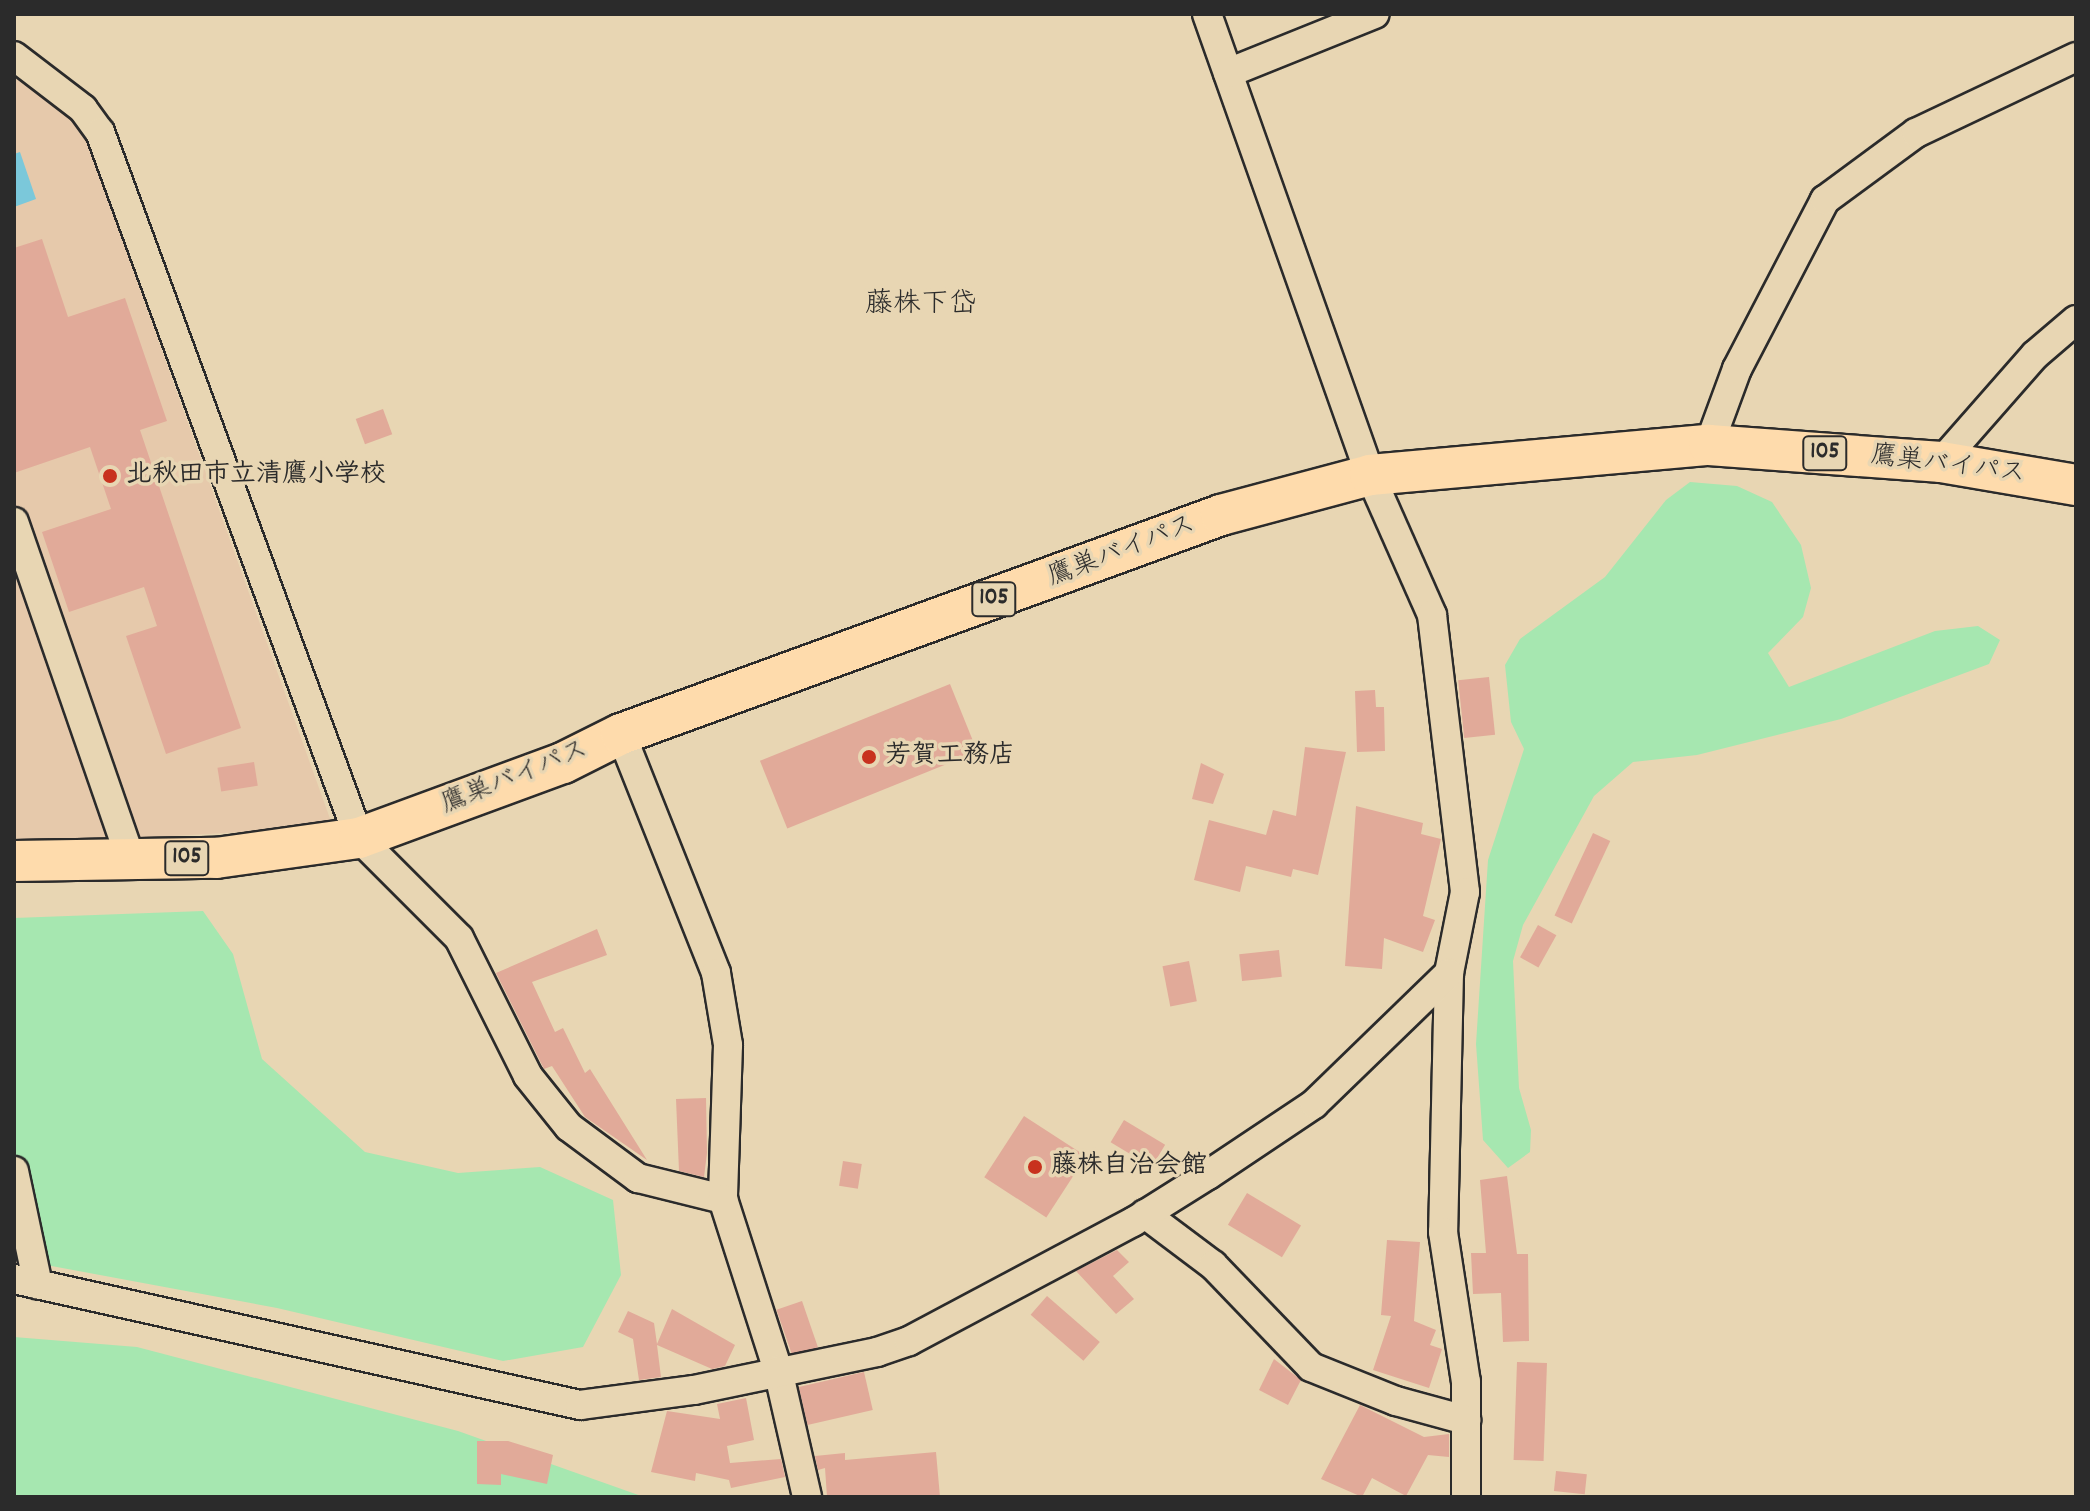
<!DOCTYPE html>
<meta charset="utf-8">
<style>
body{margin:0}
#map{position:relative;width:2090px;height:1511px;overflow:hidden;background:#e8d6b3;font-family:Dekko,"Klee One",sans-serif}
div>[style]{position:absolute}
.built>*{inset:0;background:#e6c9ab}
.green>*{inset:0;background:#a6e7b0}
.water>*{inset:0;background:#7bc8da}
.building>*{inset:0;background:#e1aa99;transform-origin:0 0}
.roads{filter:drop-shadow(2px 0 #2b2b2b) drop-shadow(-2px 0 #2b2b2b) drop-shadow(0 2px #2b2b2b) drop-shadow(0 -2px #2b2b2b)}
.minor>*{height:28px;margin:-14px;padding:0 14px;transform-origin:14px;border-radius:14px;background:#e8d6b3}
.highway>*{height:40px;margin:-20px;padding:0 20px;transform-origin:20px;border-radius:20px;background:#fedbac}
.dots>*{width:22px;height:22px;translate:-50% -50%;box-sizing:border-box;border:4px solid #e8d6b3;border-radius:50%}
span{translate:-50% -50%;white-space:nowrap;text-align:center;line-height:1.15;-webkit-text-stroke:7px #e8d6b3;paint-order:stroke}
.shield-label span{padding:2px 6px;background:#e8d6b3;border:2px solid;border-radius:6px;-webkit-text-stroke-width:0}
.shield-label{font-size:24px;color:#2b2b2b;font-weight:700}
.street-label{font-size:26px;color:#2b2b2b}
.poi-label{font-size:26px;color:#2b2b2b;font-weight:700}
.left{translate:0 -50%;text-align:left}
.neighbourhood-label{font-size:28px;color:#2b2b2b}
.frame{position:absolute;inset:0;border:16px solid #2b2b2b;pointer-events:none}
</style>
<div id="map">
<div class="built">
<div style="clip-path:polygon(14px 50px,81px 125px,333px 827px,14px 845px)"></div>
</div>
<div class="green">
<div style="clip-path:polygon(1690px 482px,1737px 486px,1772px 502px,1801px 545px,1811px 588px,1803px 617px,1768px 653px,1789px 687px,1935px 631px,1978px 626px,2000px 640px,1989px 664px,1841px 719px,1697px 755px,1633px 762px,1594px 796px,1523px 925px,1513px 961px,1519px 1088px,1531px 1130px,1530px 1152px,1508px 1168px,1483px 1140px,1476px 1044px,1488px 860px,1524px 749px,1511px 722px,1505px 665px,1520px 639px,1605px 577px,1666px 500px)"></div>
<div style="clip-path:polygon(203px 911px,233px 954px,262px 1059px,365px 1152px,458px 1173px,540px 1167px,613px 1200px,621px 1275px,583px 1347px,503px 1361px,277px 1308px,14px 1259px,14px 918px)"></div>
<div style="clip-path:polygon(14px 1337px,137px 1347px,458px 1431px,644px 1497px,14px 1497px)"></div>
</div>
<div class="water">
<div style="clip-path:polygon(20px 152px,36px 199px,14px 207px,14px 154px)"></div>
</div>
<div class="building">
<div style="clip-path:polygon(42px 239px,68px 317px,125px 298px,167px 421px,140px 430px,241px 728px,166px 754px,126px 636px,157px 626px,144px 587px,69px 612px,42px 532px,111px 509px,90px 447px,14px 473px,14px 248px)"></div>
<div style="left:383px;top:409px;width:27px;height:29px;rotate:70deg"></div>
<div style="left:1489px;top:677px;width:58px;height:31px;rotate:84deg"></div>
<div style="left:950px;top:684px;width:73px;height:205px;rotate:68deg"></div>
<div style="clip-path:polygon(1375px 690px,1376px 707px,1384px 707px,1385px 751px,1357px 752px,1355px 691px)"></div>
<div style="clip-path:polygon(1305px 747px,1346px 752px,1318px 875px,1293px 869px,1291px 877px,1246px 866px,1240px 892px,1194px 880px,1209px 820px,1266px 835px,1273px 810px,1296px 816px)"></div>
<div style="left:254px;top:762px;width:24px;height:37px;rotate:81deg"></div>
<div style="clip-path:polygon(1201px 763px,1224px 774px,1213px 804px,1192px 799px)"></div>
<div style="clip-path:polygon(1356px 806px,1423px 823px,1421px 834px,1441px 839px,1423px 916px,1435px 920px,1423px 952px,1384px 938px,1382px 969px,1345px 966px)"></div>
<div style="left:1593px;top:833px;width:19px;height:91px;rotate:25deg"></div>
<div style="left:1538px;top:925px;width:21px;height:37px;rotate:29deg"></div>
<div style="clip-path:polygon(597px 929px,607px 955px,532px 982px,555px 1032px,563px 1028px,585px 1073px,590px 1069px,647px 1160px,585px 1117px,552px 1066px,544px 1069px,496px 973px)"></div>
<div style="left:1279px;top:950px;width:27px;height:40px;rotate:84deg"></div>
<div style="left:1189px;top:961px;width:41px;height:27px;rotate:79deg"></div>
<div style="clip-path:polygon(706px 1098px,707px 1153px,704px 1177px,679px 1171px,676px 1099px)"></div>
<div style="left:1024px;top:1116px;width:74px;height:73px;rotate:33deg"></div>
<div style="left:1124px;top:1120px;width:48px;height:26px;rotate:31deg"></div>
<div style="left:843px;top:1161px;width:19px;height:25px;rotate:9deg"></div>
<div style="clip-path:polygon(1507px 1176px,1517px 1254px,1528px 1254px,1529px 1341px,1503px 1342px,1501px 1293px,1473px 1294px,1471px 1253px,1486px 1253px,1480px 1180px)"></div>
<div style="left:1247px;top:1193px;width:63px;height:37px;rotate:31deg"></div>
<div style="clip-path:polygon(1387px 1240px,1420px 1242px,1414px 1321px,1436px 1330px,1430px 1345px,1442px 1349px,1429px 1388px,1373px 1370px,1391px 1316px,1381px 1315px)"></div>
<div style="clip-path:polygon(1117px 1250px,1129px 1262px,1113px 1276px,1134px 1299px,1116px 1314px,1076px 1271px)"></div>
<div style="left:1047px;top:1296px;width:70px;height:25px;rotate:41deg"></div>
<div style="left:802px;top:1301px;width:49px;height:27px;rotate:71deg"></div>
<div style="clip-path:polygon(672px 1309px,735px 1345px,725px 1366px,712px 1369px,657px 1345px,661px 1377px,639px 1380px,633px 1339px,618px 1332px,628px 1311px,654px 1323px,657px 1344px)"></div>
<div style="clip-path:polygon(1274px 1359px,1301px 1380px,1288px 1405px,1259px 1390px)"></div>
<div style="left:1517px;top:1362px;width:30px;height:98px;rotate:2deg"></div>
<div style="left:864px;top:1372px;width:39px;height:67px;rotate:77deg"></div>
<div style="clip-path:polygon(746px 1398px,754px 1440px,727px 1446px,730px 1463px,781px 1459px,785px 1477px,731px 1488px,729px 1480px,696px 1473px,695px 1481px,651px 1472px,667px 1411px,720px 1419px,717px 1404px)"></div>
<div style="clip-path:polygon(1360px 1405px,1424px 1437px,1449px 1434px,1449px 1457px,1428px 1455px,1406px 1496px,1372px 1478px,1362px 1497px,1321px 1479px)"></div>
<div style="clip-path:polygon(477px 1441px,508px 1441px,553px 1455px,547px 1484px,501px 1474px,501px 1485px,477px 1484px)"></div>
<div style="clip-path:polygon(936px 1452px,940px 1497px,827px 1497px,825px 1468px,818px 1470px,815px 1456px,845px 1453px,845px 1460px)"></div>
<div style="left:1556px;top:1471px;width:31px;height:20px;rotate:6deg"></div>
</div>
<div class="roads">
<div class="minor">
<div style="left:1207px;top:14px;width:489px;rotate:70.5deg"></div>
<div style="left:1370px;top:475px;width:153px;rotate:66.1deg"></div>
<div style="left:1432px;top:615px;width:279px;rotate:83.2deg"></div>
<div style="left:1465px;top:892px;width:83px;rotate:101.2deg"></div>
<div style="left:1449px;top:973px;width:259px;rotate:91.3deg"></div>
<div style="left:1443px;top:1232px;width:152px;rotate:81.3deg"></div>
<div style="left:1466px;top:1382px;width:115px;rotate:90deg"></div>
<div style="left:14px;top:56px;width:87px;rotate:37.5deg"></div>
<div style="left:83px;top:109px;width:29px;rotate:54deg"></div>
<div style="left:100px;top:132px;width:752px;rotate:69.85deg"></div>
<div style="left:359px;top:838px;width:141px;rotate:45deg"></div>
<div style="left:459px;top:938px;width:154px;rotate:63.4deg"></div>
<div style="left:528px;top:1076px;width:65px;rotate:51.2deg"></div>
<div style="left:569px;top:1127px;width:86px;rotate:36.5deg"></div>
<div style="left:638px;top:1178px;width:88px;rotate:13.9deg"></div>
<div style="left:1228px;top:73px;width:158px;rotate:-21.9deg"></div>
<div style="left:1709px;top:445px;width:81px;rotate:-69.8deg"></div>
<div style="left:1737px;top:369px;width:191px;rotate:-62.5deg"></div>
<div style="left:1825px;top:200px;width:113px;rotate:-36.4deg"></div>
<div style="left:1916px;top:133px;width:177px;rotate:-25.4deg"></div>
<div style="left:1941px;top:462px;width:142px;rotate:-48.7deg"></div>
<div style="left:2035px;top:355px;width:54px;rotate:-40.5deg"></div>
<div style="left:14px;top:522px;width:357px;rotate:70.9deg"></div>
<div style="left:621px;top:734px;width:257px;rotate:68.3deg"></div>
<div style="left:716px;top:973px;width:73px;rotate:80.5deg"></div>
<div style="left:728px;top:1045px;width:154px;rotate:91.9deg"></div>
<div style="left:723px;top:1199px;width:180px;rotate:72.2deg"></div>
<div style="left:778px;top:1370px;width:130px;rotate:77.1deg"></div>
<div style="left:14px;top:1171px;width:116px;rotate:78.1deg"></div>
<div style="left:1145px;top:1214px;width:85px;rotate:36.9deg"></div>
<div style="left:1213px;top:1265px;width:141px;rotate:46.1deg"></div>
<div style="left:1311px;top:1367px;width:92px;rotate:21.8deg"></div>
<div style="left:1396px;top:1401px;width:73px;rotate:15.2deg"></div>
<div style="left:14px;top:1279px;width:580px;rotate:12.55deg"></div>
<div style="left:580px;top:1405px;width:115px;rotate:-7.5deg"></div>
<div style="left:694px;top:1390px;width:187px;rotate:-11.7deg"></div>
<div style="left:877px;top:1352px;width:34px;rotate:-19deg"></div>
<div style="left:909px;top:1341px;width:254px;rotate:-28deg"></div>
<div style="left:1133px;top:1222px;width:89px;rotate:-32.1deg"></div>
<div style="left:1208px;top:1175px;width:128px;rotate:-33.8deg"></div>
<div style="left:1314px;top:1104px;width:188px;rotate:-44.1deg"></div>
</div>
<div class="highway">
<div style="left:14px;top:861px;width:202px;rotate:-0.9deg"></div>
<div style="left:216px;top:858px;width:144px;rotate:-8deg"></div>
<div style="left:359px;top:838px;width:217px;rotate:-20.2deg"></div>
<div style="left:563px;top:763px;width:65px;rotate:-26.6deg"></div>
<div style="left:621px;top:734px;width:639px;rotate:-20.05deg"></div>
<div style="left:1221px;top:515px;width:154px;rotate:-15deg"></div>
<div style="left:1370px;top:475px;width:340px;rotate:-5.1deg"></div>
<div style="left:1709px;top:445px;width:233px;rotate:4.2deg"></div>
<div style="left:1941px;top:462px;width:137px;rotate:9.7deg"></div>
</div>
</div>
<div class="dots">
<div style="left:110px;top:476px;background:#c8321e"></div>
<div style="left:869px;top:757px;background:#c8321e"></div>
<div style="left:1035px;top:1167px;background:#c8321e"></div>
</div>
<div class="shield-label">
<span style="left:1825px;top:453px">105</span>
<span style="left:994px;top:599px">105</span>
<span style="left:187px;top:858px">105</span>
</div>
<div class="street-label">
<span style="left:1948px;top:466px;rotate:7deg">鷹巣バイパス</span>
<span style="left:1122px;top:552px;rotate:-21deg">鷹巣バイパス</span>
<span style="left:515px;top:778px;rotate:-22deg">鷹巣バイパス</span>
</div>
<div class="poi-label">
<span class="left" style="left:126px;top:476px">北秋田市立清鷹小学校</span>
<span class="left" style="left:885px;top:757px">芳賀工務店</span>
<span class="left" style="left:1051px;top:1167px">藤株自治会館</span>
</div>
<div class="neighbourhood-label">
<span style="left:921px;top:306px">藤株下岱</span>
</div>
<div class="frame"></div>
</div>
